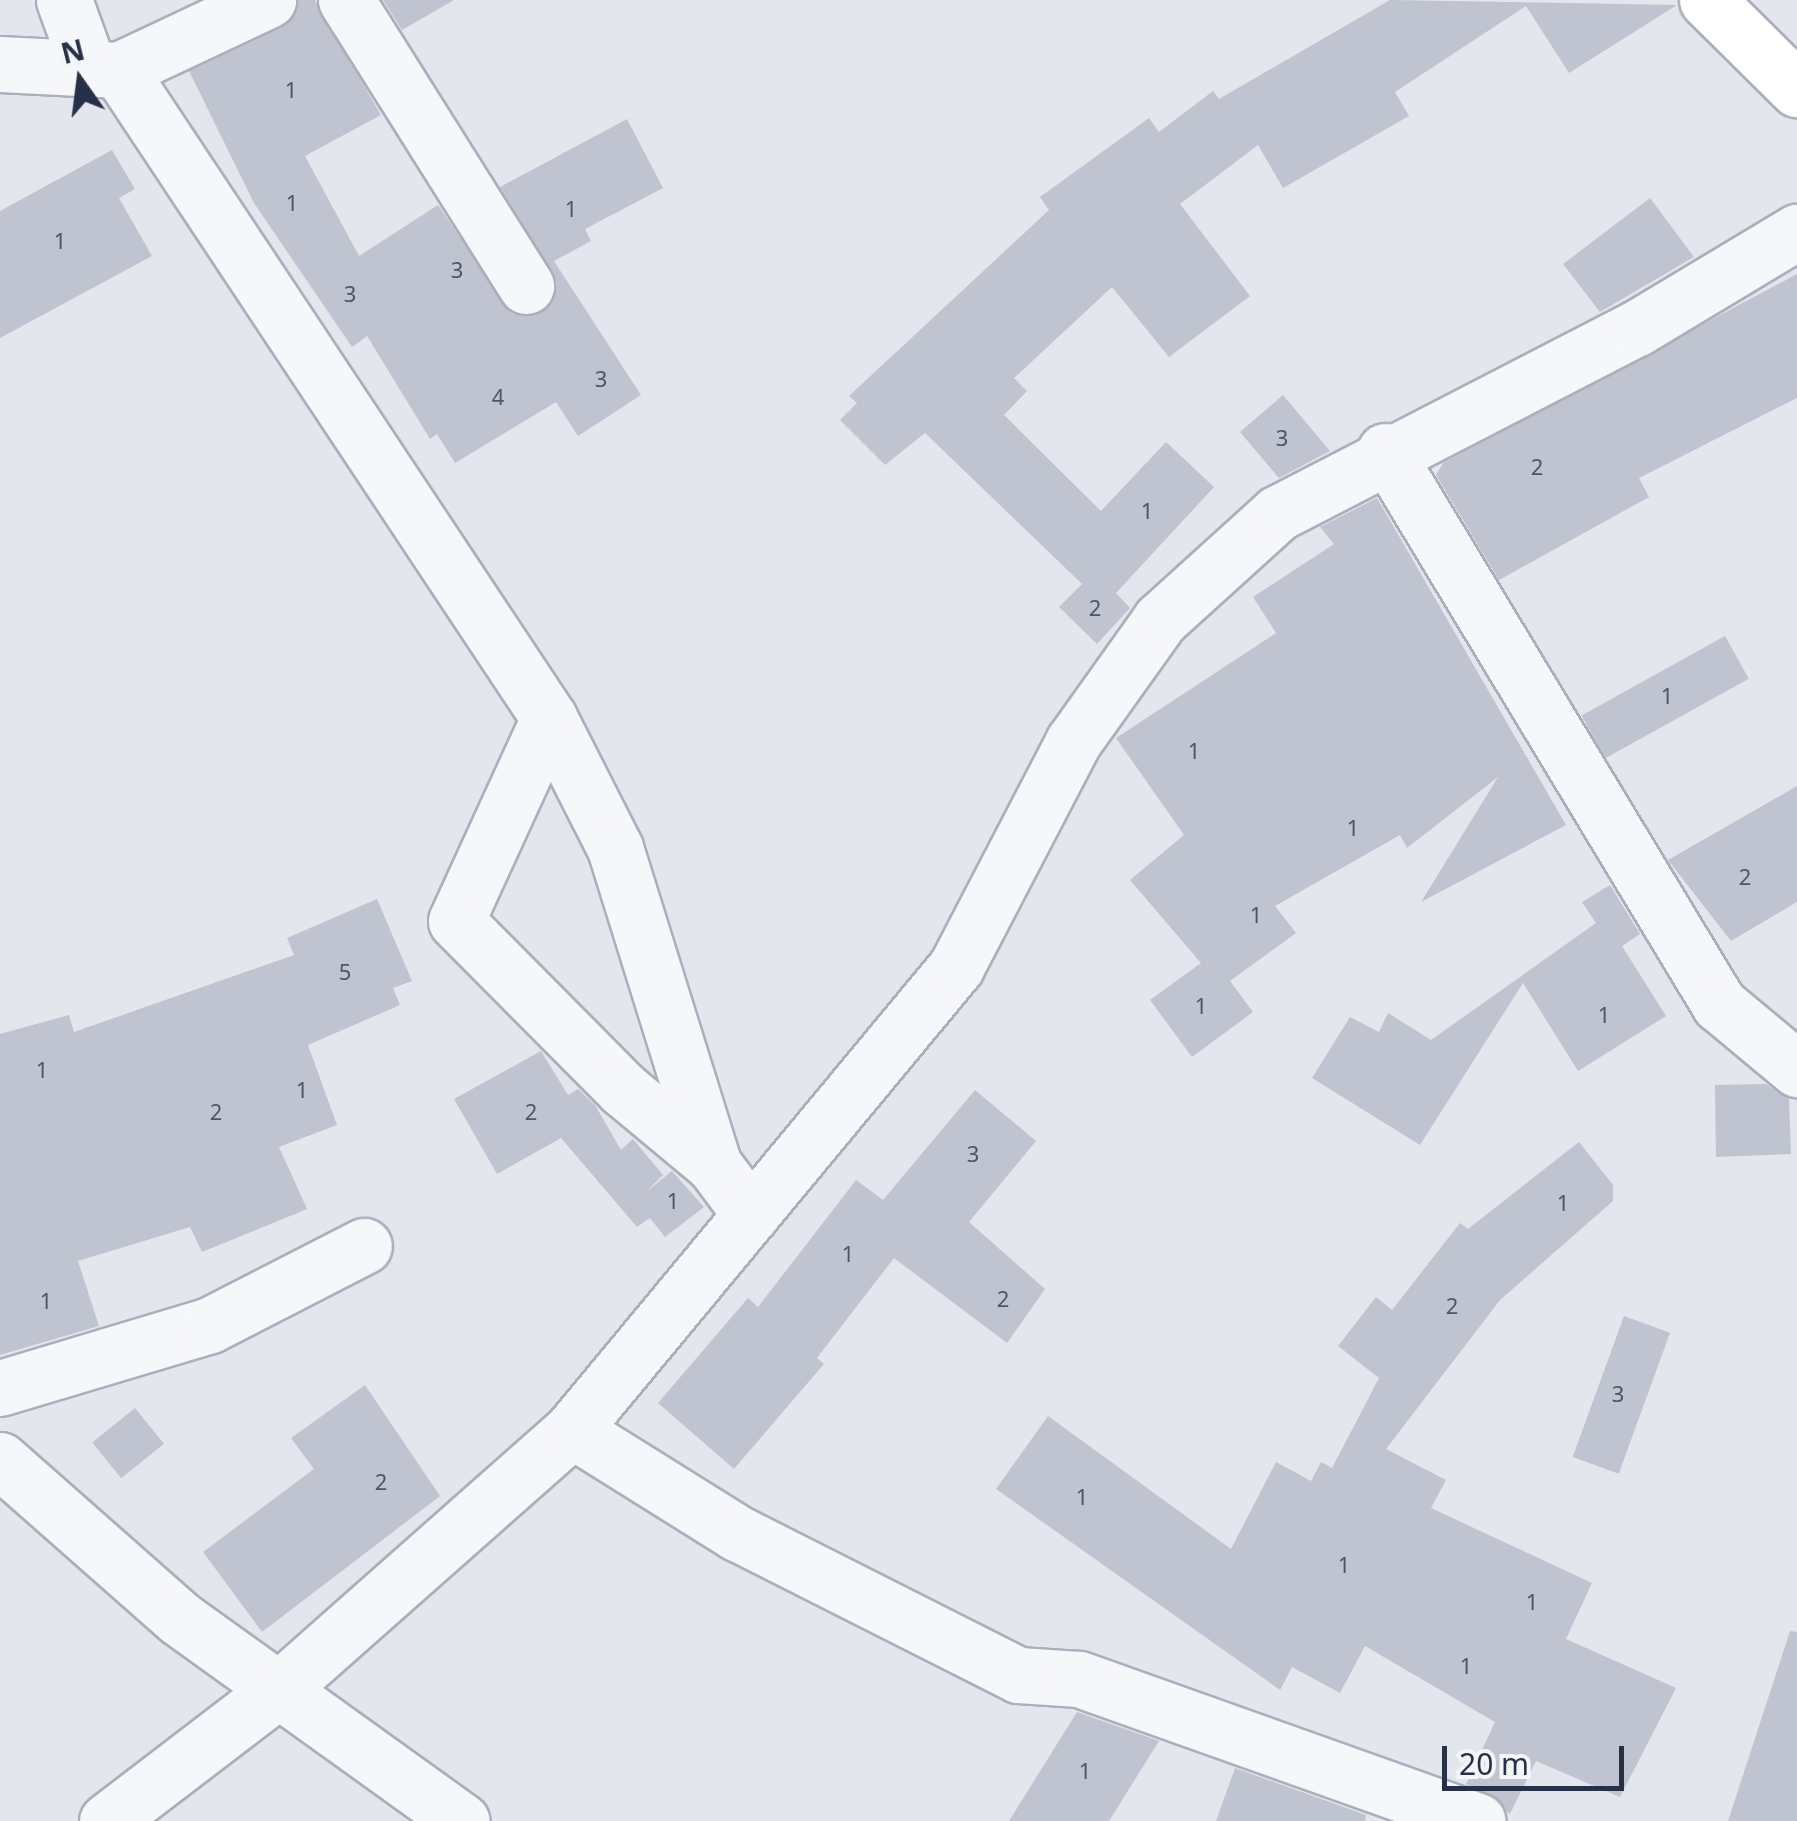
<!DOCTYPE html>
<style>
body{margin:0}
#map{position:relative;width:1797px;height:1821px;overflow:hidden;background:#e3e6ed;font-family:"Noto Sans",sans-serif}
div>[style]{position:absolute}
.building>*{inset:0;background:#bfc4d0;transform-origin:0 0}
.roads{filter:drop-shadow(2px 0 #abafbb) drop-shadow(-2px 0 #abafbb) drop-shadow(0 2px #abafbb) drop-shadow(0 -2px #abafbb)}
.minor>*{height:55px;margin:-27.5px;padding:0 27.5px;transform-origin:27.5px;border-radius:27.5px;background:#f6f7fa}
.major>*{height:55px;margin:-27.5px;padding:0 27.5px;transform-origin:27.5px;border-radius:27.5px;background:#fff}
span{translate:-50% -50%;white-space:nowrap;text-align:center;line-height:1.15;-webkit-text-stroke:8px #f3f5f9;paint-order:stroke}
.number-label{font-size:22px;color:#4e5569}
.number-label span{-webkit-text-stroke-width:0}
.north{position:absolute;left:30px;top:30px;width:100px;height:100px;-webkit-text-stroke:8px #f3f5f9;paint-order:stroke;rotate:346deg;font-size:28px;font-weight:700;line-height:40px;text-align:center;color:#283047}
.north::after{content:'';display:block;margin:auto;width:35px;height:45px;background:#283047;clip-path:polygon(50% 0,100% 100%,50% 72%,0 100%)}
.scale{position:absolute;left:1442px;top:1746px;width:182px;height:45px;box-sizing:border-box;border:5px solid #283047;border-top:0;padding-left:12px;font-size:30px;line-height:35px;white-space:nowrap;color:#283047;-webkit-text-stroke:8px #f3f5f9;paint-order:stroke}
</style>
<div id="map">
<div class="building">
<div style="clip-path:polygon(299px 0,315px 0,381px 115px,305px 156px,359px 256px,438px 205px,512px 314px,543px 312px,557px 284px,500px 187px,627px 119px,663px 188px,585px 229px,591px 241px,554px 261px,641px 395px,578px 436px,556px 402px,455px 463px,437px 434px,430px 439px,367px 336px,352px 347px,254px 203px,189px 71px,281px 28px)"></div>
<div style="clip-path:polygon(383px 0,454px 0,402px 30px)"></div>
<div style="clip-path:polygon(1390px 0,1677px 5px,1569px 73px,1526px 6px,1395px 92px,1409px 116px,1283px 188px,1258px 145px,1180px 204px,1250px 296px,1169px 357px,1112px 287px,1014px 378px,1027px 391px,1004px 415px,1101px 511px,1166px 442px,1214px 487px,1116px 593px,1130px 608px,1097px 644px,1059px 607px,1082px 584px,925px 433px,885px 465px,840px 420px,857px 403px,849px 396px,1049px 210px,1040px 197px,1149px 118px,1159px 132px,1213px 91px,1219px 99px)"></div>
<div style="clip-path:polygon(112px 150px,135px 189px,119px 198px,152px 256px,0 338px,0 211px)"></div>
<div style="clip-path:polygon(1650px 198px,1694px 257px,1600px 312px,1563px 264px)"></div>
<div style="clip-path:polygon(1797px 274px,1797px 398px,1639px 478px,1649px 497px,1499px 580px,1436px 475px,1443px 463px)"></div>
<div style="clip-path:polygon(1283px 395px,1330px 451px,1279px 478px,1240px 432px)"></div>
<div style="clip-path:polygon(1377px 498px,1566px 825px,1421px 902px,1498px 777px,1407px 848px,1400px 835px,1275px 906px,1296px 933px,1230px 981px,1253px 1012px,1192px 1057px,1150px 1000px,1201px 963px,1130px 880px,1184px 835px,1116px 738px,1276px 633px,1253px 597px,1334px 544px,1320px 527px)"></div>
<div style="left:1725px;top:636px;width:49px;height:164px;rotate:61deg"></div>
<div style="clip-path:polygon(1797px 786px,1797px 902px,1731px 941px,1668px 860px)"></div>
<div style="clip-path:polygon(1610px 885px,1640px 934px,1622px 946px,1666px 1016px,1578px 1071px,1523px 983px,1420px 1145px,1312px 1078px,1350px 1017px,1379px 1032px,1388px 1013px,1431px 1040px,1596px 923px,1582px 902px)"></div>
<div style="clip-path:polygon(377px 899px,412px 981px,393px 988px,400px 1005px,308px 1045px,337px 1125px,279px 1147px,307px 1209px,202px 1252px,190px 1227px,78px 1261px,99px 1326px,0 1355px,0 1034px,69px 1015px,74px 1032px,294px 955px,287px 938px)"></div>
<div style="clip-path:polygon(541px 1051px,568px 1095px,578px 1089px,595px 1105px,621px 1150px,633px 1139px,663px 1175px,646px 1192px,672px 1171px,704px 1207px,665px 1237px,650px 1218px,637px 1227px,561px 1138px,497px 1174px,454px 1099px)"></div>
<div style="clip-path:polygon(1766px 1084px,1789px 1099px,1791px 1154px,1716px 1157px,1715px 1085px)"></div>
<div style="clip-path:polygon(975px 1090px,1036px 1141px,969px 1222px,1045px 1289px,1007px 1343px,894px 1258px,817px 1358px,824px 1364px,734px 1469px,658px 1403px,748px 1298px,758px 1307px,856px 1180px,883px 1200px)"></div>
<div style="clip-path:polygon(1579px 1142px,1613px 1185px,1613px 1201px,1500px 1300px,1386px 1449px,1446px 1480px,1431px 1508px,1592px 1583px,1566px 1639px,1676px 1688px,1620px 1797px,1536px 1761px,1510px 1814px,1466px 1784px,1495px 1722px,1365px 1646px,1340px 1693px,1292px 1667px,1280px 1690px,996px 1489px,1048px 1416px,1231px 1549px,1276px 1462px,1311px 1481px,1321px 1462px,1332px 1468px,1379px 1378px,1338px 1346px,1376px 1297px,1392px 1310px,1460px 1223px,1468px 1229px)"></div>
<div style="left:1624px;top:1316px;width:49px;height:150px;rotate:20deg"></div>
<div style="clip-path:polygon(365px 1385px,440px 1496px,262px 1632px,203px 1552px,314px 1469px,291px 1438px)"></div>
<div style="left:135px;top:1408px;width:46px;height:55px;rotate:51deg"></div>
<div style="clip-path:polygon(1790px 1631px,1797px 1632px,1797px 1821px,1728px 1821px)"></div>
<div style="clip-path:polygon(1077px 1712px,1159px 1741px,1109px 1821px,1009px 1821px)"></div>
<div style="clip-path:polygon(1235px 1768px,1366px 1815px,1365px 1821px,1216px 1821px)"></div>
</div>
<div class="roads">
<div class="minor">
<div style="left:64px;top:0;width:68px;rotate:70.2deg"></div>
<div style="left:346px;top:0;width:338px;rotate:57.8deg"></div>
<div style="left:0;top:64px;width:119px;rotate:2.9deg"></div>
<div style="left:119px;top:70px;width:165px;rotate:-25.2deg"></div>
<div style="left:119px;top:70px;width:778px;rotate:56.43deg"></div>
<div style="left:549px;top:718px;width:146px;rotate:63.1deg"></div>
<div style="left:615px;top:848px;width:332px;rotate:72.7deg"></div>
<div style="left:714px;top:1165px;width:62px;rotate:53.5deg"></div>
<div style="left:1385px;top:451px;width:646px;rotate:58.87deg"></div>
<div style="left:1719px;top:1004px;width:102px;rotate:39.8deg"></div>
<div style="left:549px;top:718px;width:223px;rotate:114.6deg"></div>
<div style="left:456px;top:921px;width:238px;rotate:45.2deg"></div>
<div style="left:624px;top:1090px;width:117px;rotate:39.8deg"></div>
<div style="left:0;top:1388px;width:219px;rotate:-16.7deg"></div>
<div style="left:210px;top:1325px;width:173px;rotate:-27.2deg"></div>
<div style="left:572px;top:1430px;width:195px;rotate:32deg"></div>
<div style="left:737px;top:1533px;width:315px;rotate:26.8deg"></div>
<div style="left:1018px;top:1675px;width:61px;rotate:3.8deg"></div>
<div style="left:1079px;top:1679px;width:423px;rotate:19.6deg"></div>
<div style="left:0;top:1460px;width:239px;rotate:41.4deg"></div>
<div style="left:179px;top:1618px;width:348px;rotate:35.7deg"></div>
<div style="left:107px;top:1821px;width:213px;rotate:-37.4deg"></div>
<div style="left:276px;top:1692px;width:395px;rotate:-41.5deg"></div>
<div style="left:572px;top:1430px;width:602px;rotate:-50.33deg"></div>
<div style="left:956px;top:967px;width:254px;rotate:-62.5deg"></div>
<div style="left:1073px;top:742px;width:150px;rotate:-54.5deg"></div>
<div style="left:1160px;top:620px;width:159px;rotate:-42.2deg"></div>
<div style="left:1278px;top:513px;width:404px;rotate:-27.3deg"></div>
<div style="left:1637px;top:328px;width:187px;rotate:-31deg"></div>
</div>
<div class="major">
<div style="left:1707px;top:0;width:127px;rotate:44.7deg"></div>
</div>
</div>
<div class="number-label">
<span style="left:291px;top:90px">1</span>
<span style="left:292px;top:203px">1</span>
<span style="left:571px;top:209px">1</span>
<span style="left:60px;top:241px">1</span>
<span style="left:457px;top:270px">3</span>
<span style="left:350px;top:294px">3</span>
<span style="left:601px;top:379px">3</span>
<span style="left:498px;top:397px">4</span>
<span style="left:1282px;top:438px">3</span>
<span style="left:1537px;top:467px">2</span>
<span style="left:1147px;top:511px">1</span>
<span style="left:1095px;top:608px">2</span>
<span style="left:1667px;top:696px">1</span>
<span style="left:1194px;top:751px">1</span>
<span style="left:1353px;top:828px">1</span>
<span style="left:1745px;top:877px">2</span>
<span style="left:1256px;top:915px">1</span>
<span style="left:345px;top:972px">5</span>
<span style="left:1201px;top:1006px">1</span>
<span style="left:1604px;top:1015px">1</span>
<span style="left:42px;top:1070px">1</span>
<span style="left:302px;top:1090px">1</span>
<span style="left:216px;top:1112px">2</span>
<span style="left:531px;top:1112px">2</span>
<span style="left:973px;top:1154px">3</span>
<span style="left:673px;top:1201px">1</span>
<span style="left:1563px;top:1203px">1</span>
<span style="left:848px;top:1254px">1</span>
<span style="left:1003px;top:1299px">2</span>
<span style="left:46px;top:1301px">1</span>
<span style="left:1452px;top:1306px">2</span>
<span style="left:1618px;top:1394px">3</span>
<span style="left:381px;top:1482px">2</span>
<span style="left:1082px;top:1497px">1</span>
<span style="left:1344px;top:1565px">1</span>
<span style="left:1532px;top:1602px">1</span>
<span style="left:1466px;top:1666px">1</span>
<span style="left:1085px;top:1771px">1</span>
</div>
<div class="north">N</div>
<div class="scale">20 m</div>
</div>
